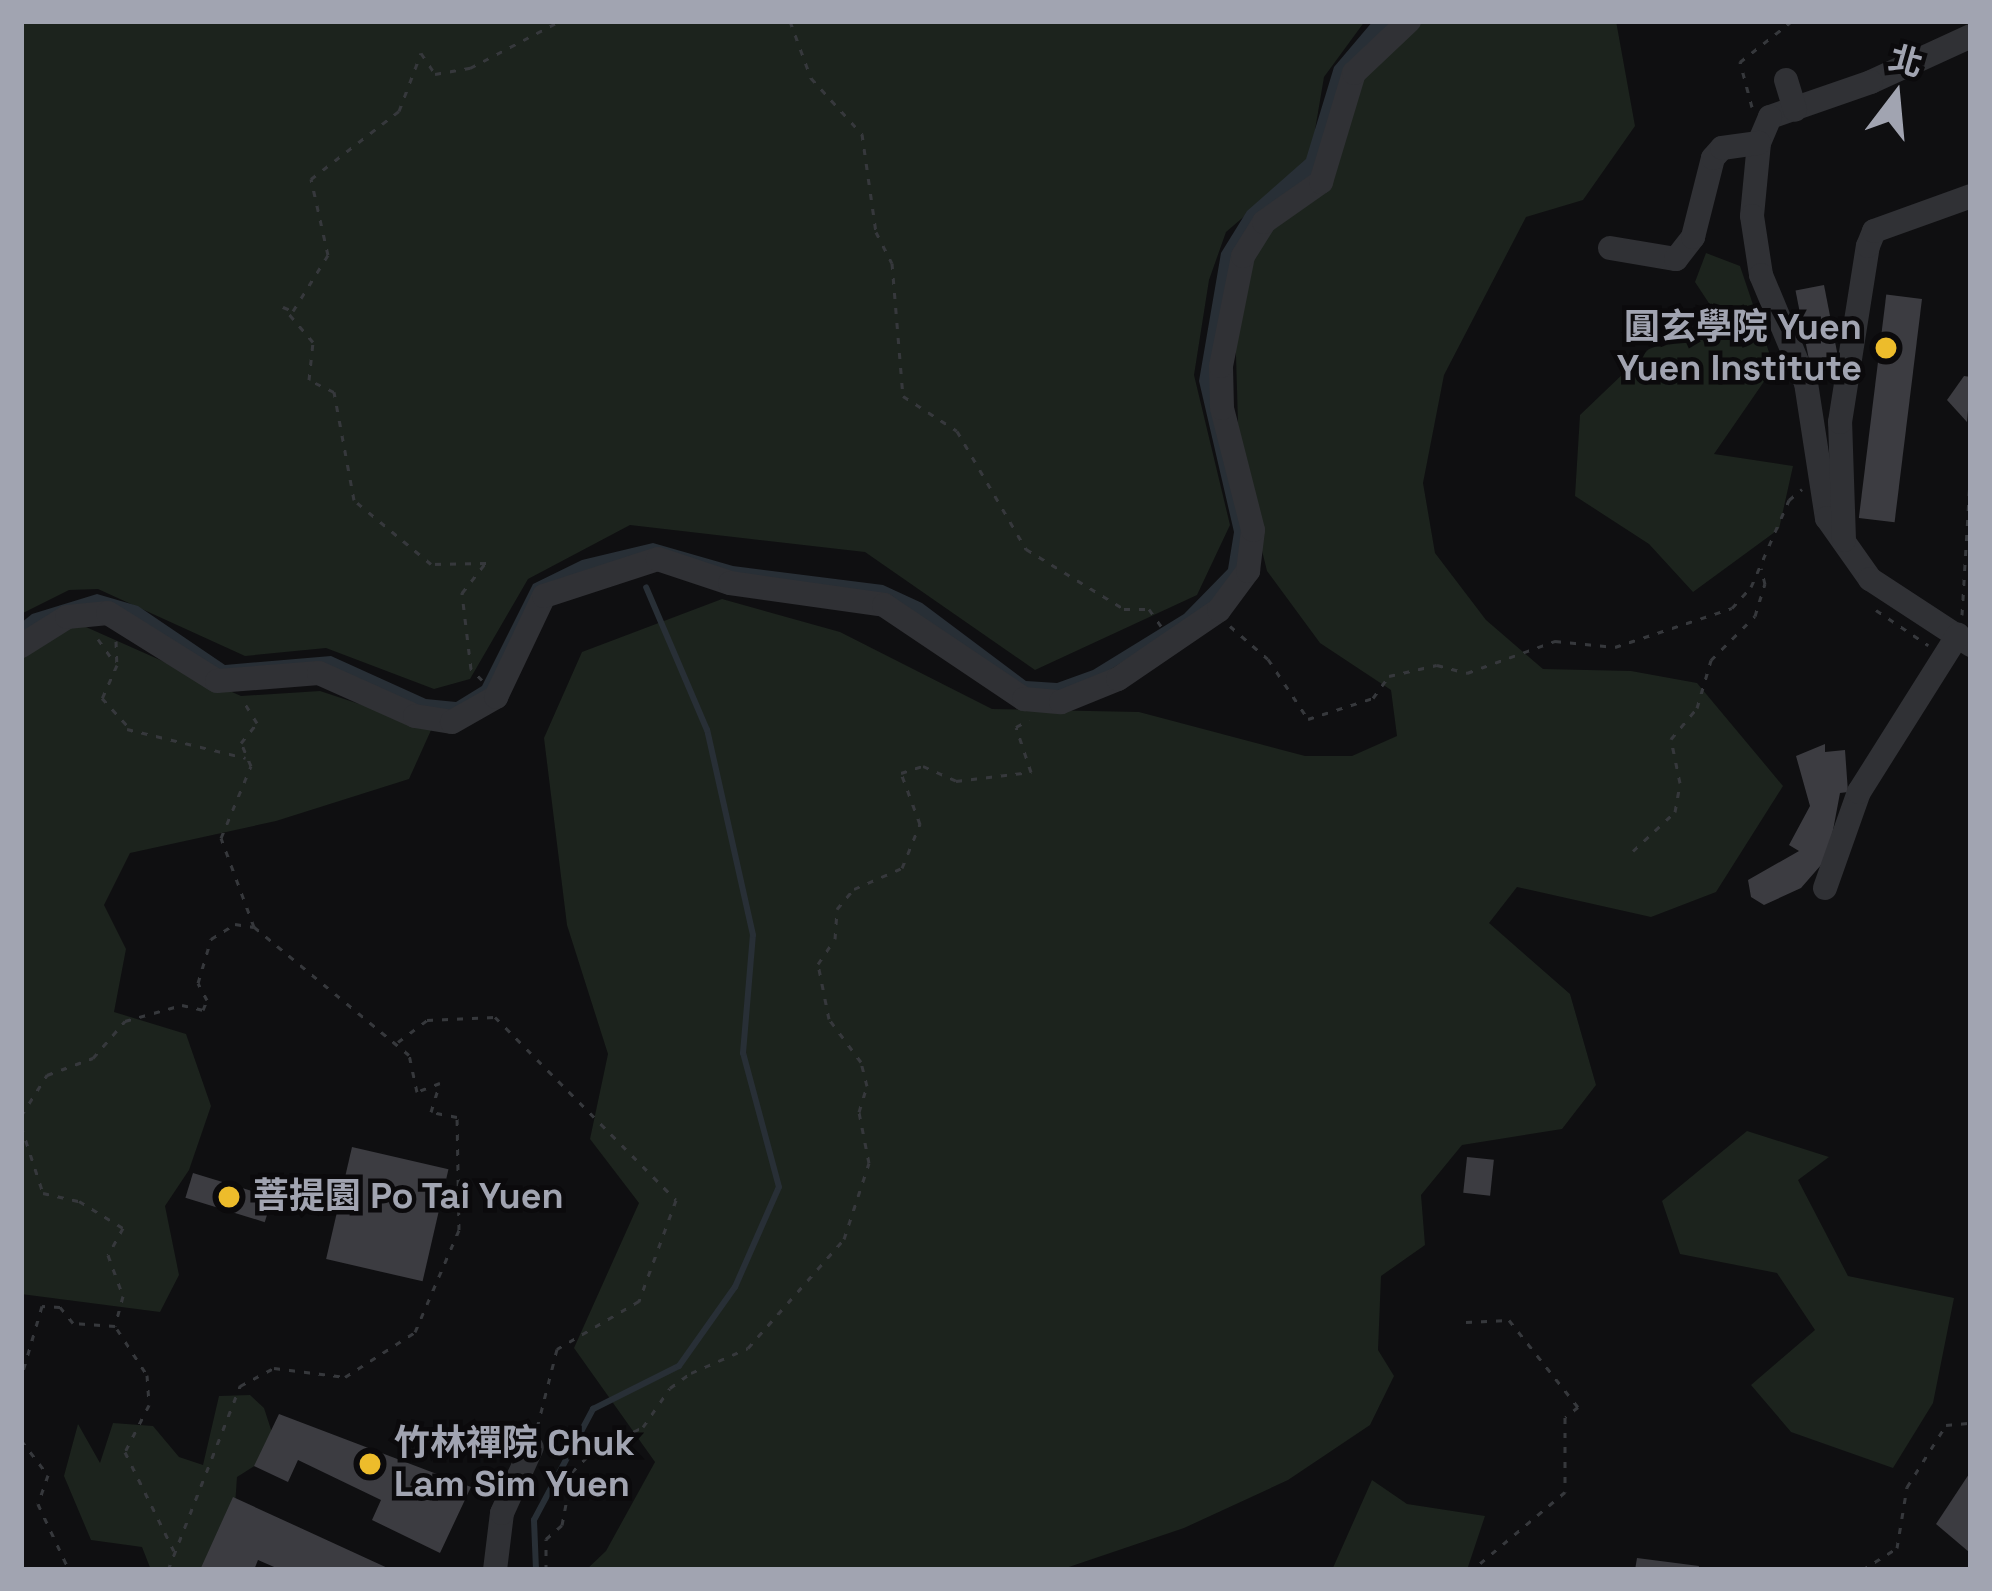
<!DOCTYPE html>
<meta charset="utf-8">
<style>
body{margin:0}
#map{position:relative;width:1992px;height:1591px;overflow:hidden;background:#0f0f11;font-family:"Space Grotesk","Noto Sans TC",sans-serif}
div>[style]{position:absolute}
.green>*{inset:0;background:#1c231d}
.water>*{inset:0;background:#282f36}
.stream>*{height:6px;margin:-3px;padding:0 3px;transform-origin:3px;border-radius:3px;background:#282f36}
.building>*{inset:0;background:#3c3c41;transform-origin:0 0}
.path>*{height:3px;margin-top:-1.5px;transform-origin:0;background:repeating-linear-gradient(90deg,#36383c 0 6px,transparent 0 15px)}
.minor>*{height:24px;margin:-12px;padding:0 12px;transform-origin:12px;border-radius:12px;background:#303135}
.dots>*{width:33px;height:33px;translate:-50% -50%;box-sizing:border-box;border:6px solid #0b0a0c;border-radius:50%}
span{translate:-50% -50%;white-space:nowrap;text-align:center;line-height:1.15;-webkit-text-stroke:9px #0b0a0c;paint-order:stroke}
.poi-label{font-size:36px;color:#a1a4b1;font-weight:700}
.right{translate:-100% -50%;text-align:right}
.left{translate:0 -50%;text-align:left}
.frame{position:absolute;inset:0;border:24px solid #a1a4b1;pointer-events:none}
.north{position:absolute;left:1836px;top:36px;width:120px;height:120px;-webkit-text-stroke:9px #0b0a0c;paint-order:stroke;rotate:16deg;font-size:33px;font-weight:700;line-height:48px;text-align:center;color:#a1a4b1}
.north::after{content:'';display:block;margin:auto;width:42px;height:54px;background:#a1a4b1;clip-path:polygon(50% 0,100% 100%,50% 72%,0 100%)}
</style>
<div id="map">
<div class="green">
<div style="clip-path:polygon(21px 21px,1365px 21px,1324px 77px,1315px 130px,1361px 54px,1392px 21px,1616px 21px,1635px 126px,1583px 200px,1526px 217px,1444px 375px,1423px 483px,1435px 553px,1486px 620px,1543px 669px,1631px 671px,1697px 683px,1783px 786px,1716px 892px,1651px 917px,1517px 887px,1489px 923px,1570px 994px,1596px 1085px,1562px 1129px,1462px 1145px,1421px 1195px,1425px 1245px,1381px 1276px,1378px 1350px,1394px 1376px,1370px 1425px,1288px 1480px,1184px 1528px,1060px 1570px,586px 1570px,606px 1551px,655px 1462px,574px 1348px,639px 1203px,590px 1139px,608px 1054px,567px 925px,544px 738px,582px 652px,722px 599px,840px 632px,992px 709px,1139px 712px,1305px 756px,1352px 756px,1397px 736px,1391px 690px,1320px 643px,1267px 571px,1239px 457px,1234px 288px,1283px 183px,1226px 232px,1209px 280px,1194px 375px,1230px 525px,1197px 595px,1035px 670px,865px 552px,630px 525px,528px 579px,470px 679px,434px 689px,326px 648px,245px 656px,98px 589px,69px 590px,21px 614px)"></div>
<div style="clip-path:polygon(1706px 253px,1740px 266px,1774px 367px,1714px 454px,1793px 466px,1779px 529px,1693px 592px,1649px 544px,1575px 496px,1580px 415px,1649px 349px,1722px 323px,1695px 282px)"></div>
<div style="clip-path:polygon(77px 623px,241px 696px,320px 691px,432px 728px,409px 779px,276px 821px,130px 853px,104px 905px,126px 949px,114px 1012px,186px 1034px,211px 1106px,189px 1170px,165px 1206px,179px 1275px,160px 1312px,21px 1294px,21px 654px)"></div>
<div style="clip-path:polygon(1747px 1131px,1829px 1157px,1798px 1180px,1848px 1276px,1954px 1298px,1933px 1403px,1893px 1468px,1791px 1432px,1751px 1385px,1815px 1330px,1777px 1273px,1680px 1254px,1662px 1201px)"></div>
<div style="clip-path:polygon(250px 1395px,264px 1408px,278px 1451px,237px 1477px,234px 1520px,208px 1570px,151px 1570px,142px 1547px,91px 1540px,64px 1476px,78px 1424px,100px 1463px,113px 1423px,153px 1426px,179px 1457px,203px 1465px,219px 1396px)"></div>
<div style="clip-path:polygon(1372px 1480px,1407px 1504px,1485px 1516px,1467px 1570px,1332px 1570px)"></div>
</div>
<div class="water">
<div style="clip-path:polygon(1373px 21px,1403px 21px,1376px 41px,1322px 166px,1264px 215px,1218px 346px,1249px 548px,1224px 597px,1077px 691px,1029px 696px,917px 616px,720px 576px,678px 558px,554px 584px,492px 693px,444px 717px,337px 673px,232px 680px,118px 613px,21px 640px,21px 623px,32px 614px,97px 594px,138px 606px,225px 665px,331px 656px,426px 699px,456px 702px,482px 686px,533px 584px,582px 560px,653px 543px,733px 566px,883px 585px,922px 603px,1026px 681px,1057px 683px,1093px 670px,1184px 614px,1228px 569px,1234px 532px,1199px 381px,1221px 253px,1247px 211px,1306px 159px,1334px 67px)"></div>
</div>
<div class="stream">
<div style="left:536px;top:1570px;width:50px;rotate:-92.3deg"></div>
<div style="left:534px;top:1520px;width:126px;rotate:-62deg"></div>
<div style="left:593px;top:1409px;width:96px;rotate:-26.6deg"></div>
<div style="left:679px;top:1366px;width:97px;rotate:-54.7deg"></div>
<div style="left:735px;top:1287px;width:109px;rotate:-66.3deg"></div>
<div style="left:779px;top:1187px;width:139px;rotate:-105deg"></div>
<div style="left:743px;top:1053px;width:118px;rotate:-85.2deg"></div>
<div style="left:753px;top:935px;width:210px;rotate:-102.6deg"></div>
<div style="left:707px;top:730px;width:155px;rotate:-113.1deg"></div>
</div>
<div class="building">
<div style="left:1824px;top:285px;width:79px;height:29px;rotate:79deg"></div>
<div style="left:1922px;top:299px;width:225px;height:36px;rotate:97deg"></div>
<div style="clip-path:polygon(1964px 376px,1971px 377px,1967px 422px,1947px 400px)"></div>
<div style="clip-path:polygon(1825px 744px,1825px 752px,1845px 750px,1848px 792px,1840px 793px,1828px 857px,1801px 888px,1764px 905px,1751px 897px,1748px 880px,1799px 851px,1789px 845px,1810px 806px,1796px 756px)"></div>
<div style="left:352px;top:1147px;width:99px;height:115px;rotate:13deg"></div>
<div style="left:1467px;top:1157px;width:27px;height:36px;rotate:6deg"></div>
<div style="left:193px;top:1173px;width:83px;height:26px;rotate:17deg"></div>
<div style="clip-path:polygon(279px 1414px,471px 1487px,440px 1553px,372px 1520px,381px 1500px,298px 1460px,288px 1482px,254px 1466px)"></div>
<div style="clip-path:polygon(1971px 1471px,1971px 1547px,1969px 1552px,1936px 1524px)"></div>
<div style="clip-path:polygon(233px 1497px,392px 1570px,281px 1570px,258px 1560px,254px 1570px,200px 1570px)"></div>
<div style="clip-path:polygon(1637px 1558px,1699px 1566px,1698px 1570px,1635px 1570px)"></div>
</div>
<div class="path">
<div style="left:790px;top:21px;width:61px;rotate:69.8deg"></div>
<div style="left:811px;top:78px;width:76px;rotate:47.7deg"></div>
<div style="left:862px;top:134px;width:99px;rotate:81.9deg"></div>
<div style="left:876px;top:232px;width:35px;rotate:63deg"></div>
<div style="left:892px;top:263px;width:133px;rotate:85.3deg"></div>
<div style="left:903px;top:396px;width:64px;rotate:32.9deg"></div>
<div style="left:957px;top:431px;width:137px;rotate:59.7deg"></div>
<div style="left:1026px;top:549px;width:115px;rotate:31.5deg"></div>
<div style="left:1124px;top:609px;width:25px"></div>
<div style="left:1149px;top:609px;width:21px;rotate:55deg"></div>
<div style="left:1752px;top:107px;width:47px;rotate:-104.9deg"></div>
<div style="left:1740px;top:62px;width:66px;rotate:-38.3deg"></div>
<div style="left:486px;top:563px;width:55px;rotate:179deg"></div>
<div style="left:431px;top:564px;width:100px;rotate:-140.3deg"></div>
<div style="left:354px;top:500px;width:110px;rotate:-100.5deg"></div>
<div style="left:334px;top:392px;width:28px;rotate:-154deg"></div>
<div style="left:309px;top:380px;width:38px;rotate:-84deg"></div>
<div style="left:313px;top:342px;width:46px;rotate:-130.6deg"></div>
<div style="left:283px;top:307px;width:11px;rotate:22deg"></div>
<div style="left:293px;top:311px;width:66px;rotate:-58deg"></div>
<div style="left:328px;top:255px;width:78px;rotate:-102.6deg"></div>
<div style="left:311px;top:179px;width:111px;rotate:-37.7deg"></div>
<div style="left:399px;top:111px;width:62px;rotate:-69.2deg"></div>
<div style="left:421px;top:53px;width:25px;rotate:56deg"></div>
<div style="left:435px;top:74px;width:36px;rotate:-10deg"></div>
<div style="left:470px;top:68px;width:102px;rotate:-27.6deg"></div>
<div style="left:1876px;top:610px;width:63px;rotate:33.9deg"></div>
<div style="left:1962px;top:615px;width:153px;rotate:-86.6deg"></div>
<div style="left:1230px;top:626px;width:50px;rotate:41deg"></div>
<div style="left:1268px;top:659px;width:72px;rotate:56.3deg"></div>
<div style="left:1308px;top:719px;width:68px;rotate:-17.9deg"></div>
<div style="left:1373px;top:698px;width:27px;rotate:-54deg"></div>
<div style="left:1389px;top:676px;width:49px;rotate:-12.9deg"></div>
<div style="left:1437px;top:665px;width:31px;rotate:15deg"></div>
<div style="left:1467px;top:673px;width:94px;rotate:-20deg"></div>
<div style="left:1555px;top:641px;width:60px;rotate:5.7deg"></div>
<div style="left:1615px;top:647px;width:123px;rotate:-18.4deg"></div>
<div style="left:1732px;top:608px;width:28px;rotate:-48deg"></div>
<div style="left:1751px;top:587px;width:95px;rotate:-66.4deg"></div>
<div style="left:1789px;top:500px;width:17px;rotate:-40deg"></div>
<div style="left:98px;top:639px;width:24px;rotate:55deg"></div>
<div style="left:116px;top:641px;width:24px;rotate:88deg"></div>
<div style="left:117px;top:665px;width:36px;rotate:114deg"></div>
<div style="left:102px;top:698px;width:45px;rotate:47.7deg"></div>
<div style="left:482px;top:680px;width:16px;rotate:-135deg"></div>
<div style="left:471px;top:669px;width:77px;rotate:-96.8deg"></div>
<div style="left:462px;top:593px;width:37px;rotate:-52deg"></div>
<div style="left:127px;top:729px;width:122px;rotate:13.7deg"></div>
<div style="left:1633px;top:851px;width:57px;rotate:-42.9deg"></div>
<div style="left:1675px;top:812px;width:29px;rotate:-80deg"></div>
<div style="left:1680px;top:783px;width:45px;rotate:-101.6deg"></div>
<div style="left:1671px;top:739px;width:40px;rotate:-50deg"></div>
<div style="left:1697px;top:708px;width:50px;rotate:-73.7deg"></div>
<div style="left:1711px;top:660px;width:62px;rotate:-45deg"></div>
<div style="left:1755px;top:616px;width:34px;rotate:-73deg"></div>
<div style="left:1765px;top:584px;width:16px;rotate:-104deg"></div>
<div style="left:398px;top:1042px;width:36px;rotate:-37deg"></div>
<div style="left:427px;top:1020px;width:68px;rotate:-2.5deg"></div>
<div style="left:495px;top:1017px;width:257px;rotate:45.3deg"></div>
<div style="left:676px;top:1200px;width:108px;rotate:110.1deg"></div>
<div style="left:639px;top:1301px;width:95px;rotate:149.7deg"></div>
<div style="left:557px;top:1349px;width:81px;rotate:104.2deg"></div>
<div style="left:21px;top:1116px;width:49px;rotate:-57.6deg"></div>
<div style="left:47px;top:1075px;width:49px;rotate:-20.3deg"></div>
<div style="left:93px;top:1058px;width:49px;rotate:-49.1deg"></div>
<div style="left:125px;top:1021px;width:59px;rotate:-15.7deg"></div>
<div style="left:182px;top:1005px;width:22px;rotate:13deg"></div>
<div style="left:203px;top:1010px;width:11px;rotate:-68deg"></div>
<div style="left:207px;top:1000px;width:19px;rotate:-118deg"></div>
<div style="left:198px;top:983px;width:46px;rotate:-73.5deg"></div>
<div style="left:211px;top:939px;width:28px;rotate:-32deg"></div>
<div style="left:235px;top:924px;width:19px;rotate:9deg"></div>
<div style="left:21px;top:1126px;width:71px;rotate:71.8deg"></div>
<div style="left:43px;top:1193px;width:37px;rotate:13deg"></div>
<div style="left:79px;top:1201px;width:52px;rotate:31.5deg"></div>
<div style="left:123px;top:1228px;width:31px;rotate:119deg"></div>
<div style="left:108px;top:1255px;width:44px;rotate:69.9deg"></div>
<div style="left:123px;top:1296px;width:31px;rotate:105deg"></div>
<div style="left:115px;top:1326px;width:42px;rotate:-175.9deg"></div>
<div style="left:73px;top:1323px;width:21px;rotate:-129deg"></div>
<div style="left:60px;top:1307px;width:18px;rotate:-177deg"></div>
<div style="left:42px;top:1306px;width:75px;rotate:106.3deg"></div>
<div style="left:1466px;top:1322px;width:43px;rotate:-2.7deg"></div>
<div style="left:1509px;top:1320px;width:111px;rotate:51.6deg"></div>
<div style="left:1578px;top:1407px;width:16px;rotate:142deg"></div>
<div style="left:1565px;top:1417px;width:75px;rotate:90deg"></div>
<div style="left:1565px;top:1492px;width:121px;rotate:140deg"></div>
<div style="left:117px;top:1329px;width:55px;rotate:56.9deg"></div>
<div style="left:147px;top:1375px;width:30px;rotate:86deg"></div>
<div style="left:149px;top:1405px;width:53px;rotate:117.1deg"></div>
<div style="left:125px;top:1452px;width:110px;rotate:63.7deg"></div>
<div style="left:21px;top:1440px;width:44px;rotate:52.4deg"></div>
<div style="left:48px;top:1475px;width:31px;rotate:109deg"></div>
<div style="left:38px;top:1504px;width:73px;rotate:64.8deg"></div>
<div style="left:168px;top:1570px;width:198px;rotate:-68.6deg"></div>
<div style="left:240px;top:1386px;width:38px;rotate:-28deg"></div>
<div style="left:274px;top:1368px;width:72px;rotate:7.2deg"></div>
<div style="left:345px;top:1377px;width:83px;rotate:-32.7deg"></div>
<div style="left:415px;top:1332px;width:111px;rotate:-66.7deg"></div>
<div style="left:459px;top:1230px;width:113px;rotate:-91deg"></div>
<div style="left:457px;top:1117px;width:26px;rotate:-169deg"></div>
<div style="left:431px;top:1112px;width:30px;rotate:-73deg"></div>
<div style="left:440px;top:1083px;width:25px;rotate:159deg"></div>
<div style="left:417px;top:1092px;width:38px;rotate:-102deg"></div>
<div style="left:409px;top:1055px;width:201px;rotate:-140.4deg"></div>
<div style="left:254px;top:927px;width:95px;rotate:-110.3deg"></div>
<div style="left:221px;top:838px;width:78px;rotate:-67.4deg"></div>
<div style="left:251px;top:766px;width:25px;rotate:-113deg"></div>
<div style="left:241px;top:743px;width:26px;rotate:-51deg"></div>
<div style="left:257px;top:723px;width:25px;rotate:-122deg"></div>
<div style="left:546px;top:1570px;width:31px;rotate:-90deg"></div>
<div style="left:546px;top:1539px;width:21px;rotate:-41deg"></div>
<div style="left:562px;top:1525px;width:54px;rotate:-79.3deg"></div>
<div style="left:572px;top:1472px;width:30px;rotate:-45deg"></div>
<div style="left:593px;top:1451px;width:55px;rotate:-25.6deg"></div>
<div style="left:643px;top:1427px;width:47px;rotate:-55.3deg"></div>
<div style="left:670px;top:1388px;width:26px;rotate:-36deg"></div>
<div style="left:691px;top:1373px;width:62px;rotate:-23.7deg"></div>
<div style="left:748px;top:1348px;width:145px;rotate:-48.6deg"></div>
<div style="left:844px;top:1239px;width:80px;rotate:-71.8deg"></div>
<div style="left:869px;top:1163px;width:52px;rotate:-101.1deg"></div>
<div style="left:859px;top:1112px;width:27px;rotate:-73deg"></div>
<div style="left:867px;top:1086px;width:25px;rotate:-104deg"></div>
<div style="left:861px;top:1062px;width:54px;rotate:-126.7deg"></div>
<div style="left:829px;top:1019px;width:56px;rotate:-101.3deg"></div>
<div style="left:818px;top:964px;width:30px;rotate:-56deg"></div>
<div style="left:835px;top:939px;width:30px;rotate:-86deg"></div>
<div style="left:837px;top:909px;width:26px;rotate:-50deg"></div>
<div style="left:854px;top:889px;width:52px;rotate:-23.6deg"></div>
<div style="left:902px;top:868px;width:48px;rotate:-67.8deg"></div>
<div style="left:920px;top:824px;width:54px;rotate:-110.4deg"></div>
<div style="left:901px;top:773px;width:23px;rotate:-18deg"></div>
<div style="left:923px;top:766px;width:36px;rotate:24deg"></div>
<div style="left:956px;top:781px;width:76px;rotate:-6.8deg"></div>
<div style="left:1031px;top:772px;width:47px;rotate:-108.4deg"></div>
<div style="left:1016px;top:727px;width:15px;rotate:-28deg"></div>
<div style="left:1862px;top:1570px;width:41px;rotate:-32.2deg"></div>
<div style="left:1897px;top:1548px;width:62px;rotate:-80.7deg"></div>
<div style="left:1907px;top:1487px;width:73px;rotate:-57.8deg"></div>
<div style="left:1946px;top:1425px;width:25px;rotate:-5deg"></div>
</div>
<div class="minor">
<div style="left:1971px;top:36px;width:110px;rotate:155.3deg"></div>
<div style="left:1871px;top:82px;width:107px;rotate:160.9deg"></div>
<div style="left:1770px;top:117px;width:28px;rotate:113deg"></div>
<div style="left:1759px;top:143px;width:73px;rotate:95.5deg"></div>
<div style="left:1752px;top:216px;width:60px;rotate:81.3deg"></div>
<div style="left:1761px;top:275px;width:117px;rotate:67.4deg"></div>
<div style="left:1806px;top:383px;width:137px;rotate:81.2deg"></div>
<div style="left:1827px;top:518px;width:75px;rotate:54.8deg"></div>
<div style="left:1870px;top:579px;width:121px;rotate:33.2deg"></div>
<div style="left:1786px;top:80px;width:31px;rotate:73deg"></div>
<div style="left:1610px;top:248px;width:67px;rotate:9.5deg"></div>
<div style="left:1676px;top:259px;width:28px;rotate:-52deg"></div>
<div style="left:1693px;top:237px;width:81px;rotate:-75.8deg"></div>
<div style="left:1713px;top:158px;width:13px;rotate:-48deg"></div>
<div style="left:1722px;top:148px;width:37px;rotate:-8deg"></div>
<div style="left:1844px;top:540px;width:118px;rotate:-91.9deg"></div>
<div style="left:1840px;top:422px;width:178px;rotate:-81deg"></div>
<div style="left:1868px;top:246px;width:16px;rotate:-68deg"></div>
<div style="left:1874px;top:231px;width:103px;rotate:-19.8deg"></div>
<div style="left:21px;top:646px;width:54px;rotate:-32.2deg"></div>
<div style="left:67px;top:617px;width:41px;rotate:-5.6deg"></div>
<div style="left:108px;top:613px;width:128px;rotate:32deg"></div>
<div style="left:217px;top:681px;width:102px;rotate:-4.5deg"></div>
<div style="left:319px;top:673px;width:105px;rotate:24.1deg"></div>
<div style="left:415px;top:716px;width:37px;rotate:9deg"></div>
<div style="left:452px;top:722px;width:51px;rotate:-29.6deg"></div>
<div style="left:496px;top:697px;width:112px;rotate:-64.6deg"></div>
<div style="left:544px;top:596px;width:120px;rotate:-18deg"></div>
<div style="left:658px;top:559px;width:76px;rotate:18.4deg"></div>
<div style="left:730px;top:583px;width:156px;rotate:8.1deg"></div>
<div style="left:884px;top:605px;width:169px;rotate:33.9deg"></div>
<div style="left:1024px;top:699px;width:37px;rotate:5deg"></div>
<div style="left:1061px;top:702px;width:61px;rotate:-22deg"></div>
<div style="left:1118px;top:679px;width:122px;rotate:-34.3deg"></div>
<div style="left:1219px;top:610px;width:49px;rotate:-53.4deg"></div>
<div style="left:1248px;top:571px;width:41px;rotate:-83deg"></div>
<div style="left:1253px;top:530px;width:126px;rotate:-104.3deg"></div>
<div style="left:1222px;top:408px;width:42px;rotate:-91.4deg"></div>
<div style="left:1221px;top:366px;width:112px;rotate:-78.7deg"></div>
<div style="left:1243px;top:256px;width:40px;rotate:-58deg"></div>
<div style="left:1264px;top:222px;width:70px;rotate:-35.1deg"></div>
<div style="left:1321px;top:182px;width:114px;rotate:-73.2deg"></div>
<div style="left:1354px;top:73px;width:76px;rotate:-43.4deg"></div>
<div style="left:1825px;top:888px;width:102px;rotate:-70.5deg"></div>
<div style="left:1859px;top:792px;width:186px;rotate:-57.8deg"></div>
<div style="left:495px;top:1570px;width:57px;rotate:-83deg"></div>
<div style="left:502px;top:1513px;width:72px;rotate:-65.6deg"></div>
</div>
<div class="dots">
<div style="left:1886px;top:348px;background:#edbc2b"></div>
<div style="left:229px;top:1197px;background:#edbc2b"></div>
<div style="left:370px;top:1464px;background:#edbc2b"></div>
</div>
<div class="poi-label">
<span class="right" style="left:1862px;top:348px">圓玄學院 Yuen<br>Yuen Institute</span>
<span class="left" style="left:253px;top:1197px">菩提園 Po Tai Yuen</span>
<span class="left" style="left:394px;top:1464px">竹林禪院 Chuk<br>Lam Sim Yuen</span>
</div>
<div class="frame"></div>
<div class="north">北</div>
</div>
